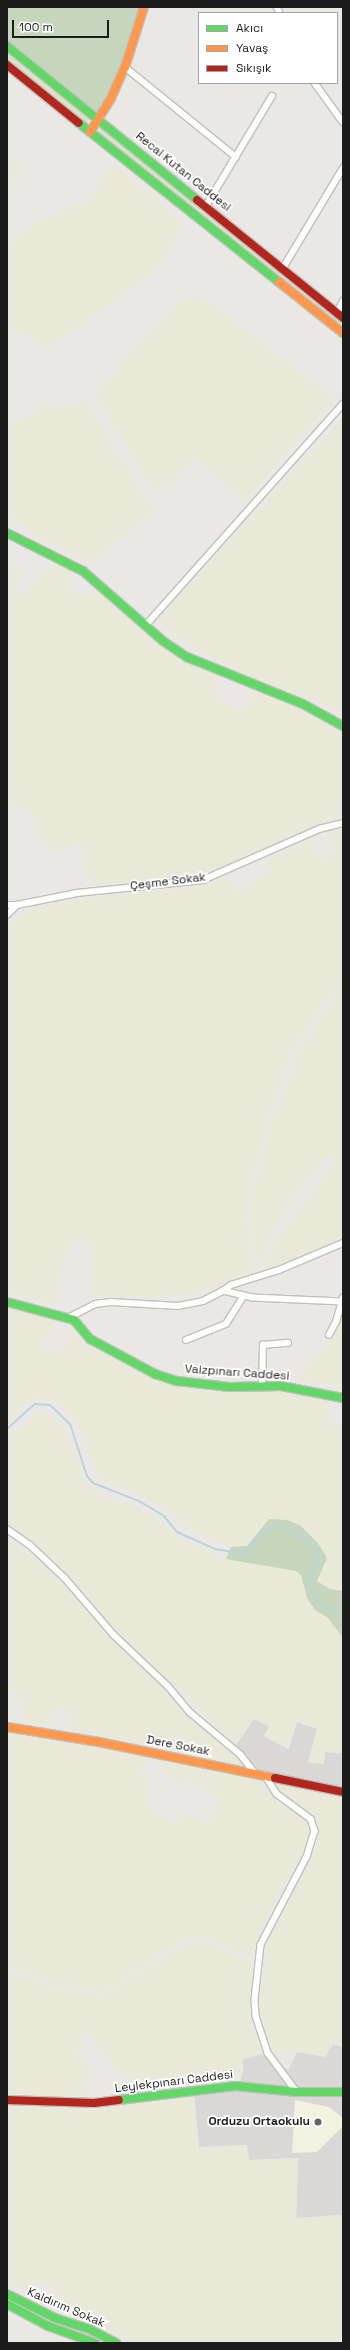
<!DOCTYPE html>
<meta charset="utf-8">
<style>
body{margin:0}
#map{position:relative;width:350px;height:2350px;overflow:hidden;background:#eae8e5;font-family:"Space Grotesk",sans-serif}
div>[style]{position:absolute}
.residential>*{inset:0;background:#d9d8d6}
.education>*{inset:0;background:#f3f2e1}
.farmland>*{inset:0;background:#e9e9d9}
.grass>*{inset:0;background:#d7e5c6;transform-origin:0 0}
.forest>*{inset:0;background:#c6d6bc}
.stream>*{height:2px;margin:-1px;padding:0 1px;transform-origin:1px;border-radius:1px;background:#bbd4da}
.roads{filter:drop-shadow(1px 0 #c1c0bf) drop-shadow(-1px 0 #c1c0bf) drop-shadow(0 1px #c1c0bf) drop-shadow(0 -1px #c1c0bf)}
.street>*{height:5.5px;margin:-2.75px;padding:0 2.75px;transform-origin:2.75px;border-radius:2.75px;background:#fcfcfb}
.fast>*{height:8px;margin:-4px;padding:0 4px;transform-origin:4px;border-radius:4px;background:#63d668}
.slow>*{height:8px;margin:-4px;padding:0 4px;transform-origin:4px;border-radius:4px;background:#ff974d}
.jam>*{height:8px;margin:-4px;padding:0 4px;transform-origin:4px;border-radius:4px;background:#b3261e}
.dots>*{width:11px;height:11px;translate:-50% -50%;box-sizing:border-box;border:2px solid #fff;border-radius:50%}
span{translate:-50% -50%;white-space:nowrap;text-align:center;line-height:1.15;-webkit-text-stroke:3.5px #fff;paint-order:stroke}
.street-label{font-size:12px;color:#1c1c1c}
.poi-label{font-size:12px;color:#1c1c1c;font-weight:700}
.right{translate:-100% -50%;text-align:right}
.frame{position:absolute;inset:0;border:8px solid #1c1c1c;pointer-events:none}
.legend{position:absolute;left:198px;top:12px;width:140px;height:72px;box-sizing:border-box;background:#fff;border:1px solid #a4a4a4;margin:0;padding:5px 7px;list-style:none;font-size:12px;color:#1c1c1c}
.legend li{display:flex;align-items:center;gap:8px;height:20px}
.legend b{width:20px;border:1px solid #a4a4a4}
.scale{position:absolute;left:12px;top:20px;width:97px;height:18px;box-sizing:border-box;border:2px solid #1c1c1c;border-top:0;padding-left:5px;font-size:12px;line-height:14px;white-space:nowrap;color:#1c1c1c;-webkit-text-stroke:3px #fff;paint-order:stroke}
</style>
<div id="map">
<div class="residential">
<div style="clip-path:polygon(254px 1719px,269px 1726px,264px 1736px,288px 1749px,297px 1721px,317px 1728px,325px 1752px,343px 1753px,343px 1797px,273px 1780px,258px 1769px,236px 1745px)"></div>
<div style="clip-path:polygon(333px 2044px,343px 2047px,343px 2215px,296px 2218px,298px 2158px,248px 2160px,247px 2145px,199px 2148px,194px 2095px,206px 2090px,240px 2088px,243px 2059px,261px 2054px,288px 2070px,297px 2052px,325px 2056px)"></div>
</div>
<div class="education">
<div style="clip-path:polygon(295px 2100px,329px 2107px,343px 2118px,343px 2126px,317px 2152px,292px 2153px)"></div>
</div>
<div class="farmland">
<div style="clip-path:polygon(7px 152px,24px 170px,7px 187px)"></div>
<div style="clip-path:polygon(112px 162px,183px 223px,156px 271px,46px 350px,30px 335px,14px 334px,7px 322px,7px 246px,32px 223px,88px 201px)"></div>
<div style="clip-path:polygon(204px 297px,334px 399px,244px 501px,195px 458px,156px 494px,94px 393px,182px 298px)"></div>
<div style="clip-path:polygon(85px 399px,153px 510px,93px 563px,36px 537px,7px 515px,7px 419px,13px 425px,43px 406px,76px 404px)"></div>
<div style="clip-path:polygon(343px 418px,343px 704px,336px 710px,221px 664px,173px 636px,158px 619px)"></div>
<div style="clip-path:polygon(54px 562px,73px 569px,65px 586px,89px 597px,99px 586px,183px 656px,222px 676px,212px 697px,245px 710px,259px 688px,285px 698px,343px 729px,343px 797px,338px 798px,339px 818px,321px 823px,216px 871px,146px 882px,89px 886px,91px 882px,84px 872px,81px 843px,59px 851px,41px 843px,34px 818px,18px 806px,7px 803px,7px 563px,24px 574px,13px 586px,23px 594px)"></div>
<div style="clip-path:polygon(343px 828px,343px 983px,324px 1003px,310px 1022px,285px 1069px,271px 1108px,248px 1196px,246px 1222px,255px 1272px,193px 1294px,156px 1298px,112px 1296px,93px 1297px,92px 1245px,69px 1242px,54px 1305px,7px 1293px,7px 926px,26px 910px,48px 905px,101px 896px,172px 890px,219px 882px,230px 877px,237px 892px,270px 872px,263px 860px,310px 841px,323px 860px,334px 852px,325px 832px)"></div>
<div style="clip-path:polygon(343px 989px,343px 1239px,262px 1273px,287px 1224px,337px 1161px,330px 1155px,287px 1203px,257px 1267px,251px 1236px,251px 1216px,254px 1189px,270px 1128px,301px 1049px,328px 1006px)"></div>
<div style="clip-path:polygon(343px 1302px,343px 1388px,294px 1379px,321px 1352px,332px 1336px,340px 1323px)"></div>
<div style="clip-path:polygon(7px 1305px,55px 1320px,43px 1346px,60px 1355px,71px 1331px,152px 1378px,213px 1391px,276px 1389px,330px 1399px,326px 1423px,343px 1429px,343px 1591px,330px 1589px,317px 1581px,327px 1558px,312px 1534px,264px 1524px,247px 1546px,231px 1547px,199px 1535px,159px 1505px,101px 1480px,93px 1465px,86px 1443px,72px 1416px,55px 1401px,37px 1398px,26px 1402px,7px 1423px)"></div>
<div style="clip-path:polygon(42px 1411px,58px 1420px,67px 1432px,87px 1484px,96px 1493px,134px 1505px,156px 1518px,183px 1540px,226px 1559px,258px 1563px,296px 1570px,301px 1575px,307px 1598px,315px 1610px,328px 1618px,343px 1638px,343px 1753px,325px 1752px,324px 1764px,308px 1762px,317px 1729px,297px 1722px,289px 1749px,264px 1736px,269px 1726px,254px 1719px,236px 1745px,110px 1624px,66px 1571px,35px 1544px,7px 1525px,7px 1436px,21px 1427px,36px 1412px)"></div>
<div style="clip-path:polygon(7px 1535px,67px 1587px,119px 1646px,161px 1684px,191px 1717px,223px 1742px,244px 1765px,67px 1729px,76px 1718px,60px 1705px,48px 1727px,23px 1723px,25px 1712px,19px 1693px,7px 1688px)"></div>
<div style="clip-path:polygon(7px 1731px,142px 1756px,148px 1764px,137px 1772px,149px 1783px,148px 1804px,173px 1823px,187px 1813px,210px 1823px,220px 1795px,202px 1791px,202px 1784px,187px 1782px,179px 1787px,153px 1759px,259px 1779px,275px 1801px,307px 1822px,310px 1834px,303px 1852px,262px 1927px,253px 1957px,202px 1938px,185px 1939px,104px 1992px,47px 1982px,7px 1965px)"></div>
<div style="clip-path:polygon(273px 1780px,343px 1797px,343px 2047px,333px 2044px,325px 2057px,297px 2052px,274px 2056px,259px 2012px,267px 1943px,314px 1850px,319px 1829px,314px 1815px,279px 1792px)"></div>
<div style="clip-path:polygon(192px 1940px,202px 1941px,253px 1961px,251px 2020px,261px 2054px,243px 2059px,243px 2074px,129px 2081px,122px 2075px,85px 2029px,77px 2053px,96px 2077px,85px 2080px,88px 2100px,7px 2097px,7px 1969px,48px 1985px,103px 1995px)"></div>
<div style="clip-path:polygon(194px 2095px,199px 2147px,247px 2145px,249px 2160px,298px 2158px,296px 2218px,343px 2215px,343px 2343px,126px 2343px,110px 2332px,48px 2307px,55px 2288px,41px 2282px,26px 2291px,7px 2283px,7px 2105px,110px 2106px)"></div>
</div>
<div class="grass">
<div style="left:7px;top:52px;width:106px;height:7px;rotate:38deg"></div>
<div style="left:102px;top:127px;width:309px;height:6px;rotate:39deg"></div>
</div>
<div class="forest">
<div style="clip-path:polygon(7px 7px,147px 7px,99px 120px,7px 46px)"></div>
<div style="clip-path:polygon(269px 1519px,287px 1520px,301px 1526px,318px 1543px,327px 1558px,317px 1581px,330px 1589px,343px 1591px,343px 1638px,328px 1618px,315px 1610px,307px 1598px,301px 1575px,296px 1571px,226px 1559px,231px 1547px,247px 1546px)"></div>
</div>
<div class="stream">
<div style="left:7px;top:1429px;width:38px;rotate:-42deg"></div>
<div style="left:35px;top:1404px;width:15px;rotate:4deg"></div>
<div style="left:50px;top:1405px;width:28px;rotate:44deg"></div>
<div style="left:70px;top:1424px;width:55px;rotate:71.9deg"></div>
<div style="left:87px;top:1476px;width:9px;rotate:49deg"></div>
<div style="left:93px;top:1483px;width:49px;rotate:21.4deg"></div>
<div style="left:139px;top:1501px;width:29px;rotate:31deg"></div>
<div style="left:164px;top:1516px;width:21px;rotate:51deg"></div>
<div style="left:177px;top:1532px;width:42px;rotate:24.1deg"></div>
<div style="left:215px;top:1549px;width:22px;rotate:10deg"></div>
<div style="left:237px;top:1553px;width:10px;rotate:-11deg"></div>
<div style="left:247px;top:1551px;width:28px;rotate:-49deg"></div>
<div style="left:265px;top:1530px;width:12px;rotate:-24deg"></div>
<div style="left:276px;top:1525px;width:28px;rotate:23deg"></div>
<div style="left:302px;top:1536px;width:23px;rotate:45deg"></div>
<div style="left:318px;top:1552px;width:11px;rotate:90deg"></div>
<div style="left:318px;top:1563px;width:12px;rotate:121deg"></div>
<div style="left:312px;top:1573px;width:15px;rotate:90deg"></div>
<div style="left:312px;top:1588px;width:18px;rotate:63deg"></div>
<div style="left:320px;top:1604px;width:7px;rotate:45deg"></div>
<div style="left:325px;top:1609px;width:18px;rotate:6deg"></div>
</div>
<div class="roads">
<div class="street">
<div style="left:277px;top:7px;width:7px;rotate:63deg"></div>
<div style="left:125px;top:67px;width:143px;rotate:39deg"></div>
<div style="left:315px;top:83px;width:48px;rotate:54.3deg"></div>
<div style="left:206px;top:206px;width:128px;rotate:-59deg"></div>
<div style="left:283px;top:268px;width:117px;rotate:-59deg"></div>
<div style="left:337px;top:313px;width:13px;rotate:-63deg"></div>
<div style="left:146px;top:625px;width:296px;rotate:-48.3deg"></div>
<div style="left:7px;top:905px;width:10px"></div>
<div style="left:17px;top:905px;width:61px;rotate:-11.3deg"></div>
<div style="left:77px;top:893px;width:127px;rotate:-5.9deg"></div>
<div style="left:203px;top:880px;width:127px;rotate:-23.7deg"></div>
<div style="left:319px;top:829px;width:25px;rotate:-14deg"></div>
<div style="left:7px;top:915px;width:14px;rotate:-45deg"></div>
<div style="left:342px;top:1302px;width:89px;rotate:-177.4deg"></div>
<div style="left:253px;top:1298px;width:31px;rotate:-167deg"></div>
<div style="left:223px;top:1291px;width:10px;rotate:-37deg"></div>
<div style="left:231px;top:1285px;width:50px;rotate:-17.4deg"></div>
<div style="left:279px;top:1270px;width:69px;rotate:-22.9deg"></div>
<div style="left:68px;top:1318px;width:30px;rotate:-27deg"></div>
<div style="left:95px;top:1304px;width:16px;rotate:-7deg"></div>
<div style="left:111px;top:1302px;width:67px;rotate:3.4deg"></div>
<div style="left:178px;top:1306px;width:25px;rotate:-11deg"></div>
<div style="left:203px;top:1301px;width:22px;rotate:-27deg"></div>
<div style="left:329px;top:1335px;width:15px;rotate:-62deg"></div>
<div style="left:336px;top:1322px;width:25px;rotate:-74deg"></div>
<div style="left:186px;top:1340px;width:43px;rotate:-21.8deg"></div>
<div style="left:226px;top:1324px;width:32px;rotate:-58deg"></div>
<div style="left:262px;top:1385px;width:40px;rotate:-88.6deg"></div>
<div style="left:263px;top:1345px;width:25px;rotate:-5deg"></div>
<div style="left:7px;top:1529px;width:28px;rotate:35deg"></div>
<div style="left:30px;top:1545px;width:48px;rotate:43.3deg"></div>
<div style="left:65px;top:1578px;width:75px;rotate:49.3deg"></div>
<div style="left:114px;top:1635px;width:74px;rotate:43.4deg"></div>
<div style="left:168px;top:1686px;width:35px;rotate:50deg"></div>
<div style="left:191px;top:1713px;width:65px;rotate:40deg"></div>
<div style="left:241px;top:1755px;width:23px;rotate:52deg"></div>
<div style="left:265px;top:1775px;width:22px;rotate:58deg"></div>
<div style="left:277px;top:1794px;width:42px;rotate:36.3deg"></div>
<div style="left:311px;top:1819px;width:13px;rotate:72deg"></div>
<div style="left:315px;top:1831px;width:27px;rotate:107deg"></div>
<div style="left:307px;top:1857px;width:99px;rotate:117.6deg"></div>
<div style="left:261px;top:1945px;width:55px;rotate:96.2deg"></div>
<div style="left:255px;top:2000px;width:16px;rotate:86deg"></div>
<div style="left:256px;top:2016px;width:39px;rotate:72deg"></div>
<div style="left:268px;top:2053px;width:49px;rotate:53.4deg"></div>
</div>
<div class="fast">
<div style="left:7px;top:46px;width:245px;rotate:39deg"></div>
<div style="left:79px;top:123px;width:256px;rotate:38.5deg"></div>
<div style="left:7px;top:533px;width:85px;rotate:26.6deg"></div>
<div style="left:83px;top:571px;width:106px;rotate:41.2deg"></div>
<div style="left:163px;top:641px;width:29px;rotate:34deg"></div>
<div style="left:187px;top:657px;width:125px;rotate:22.1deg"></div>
<div style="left:303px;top:704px;width:46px;rotate:28.8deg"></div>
<div style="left:7px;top:1302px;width:69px;rotate:15deg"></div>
<div style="left:74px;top:1320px;width:25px;rotate:50deg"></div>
<div style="left:90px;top:1339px;width:74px;rotate:28.3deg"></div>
<div style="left:155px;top:1374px;width:23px;rotate:18deg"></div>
<div style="left:177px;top:1381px;width:53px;rotate:6.5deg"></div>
<div style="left:230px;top:1387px;width:51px;rotate:-1.1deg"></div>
<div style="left:281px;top:1386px;width:63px;rotate:11deg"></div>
<div style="left:119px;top:2100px;width:117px;rotate:-6.9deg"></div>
<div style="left:235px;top:2086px;width:62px;rotate:5.5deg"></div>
<div style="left:297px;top:2092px;width:46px"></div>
<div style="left:7px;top:2294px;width:54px;rotate:26.6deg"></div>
<div style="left:55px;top:2318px;width:38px;rotate:18deg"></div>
<div style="left:91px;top:2330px;width:28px;rotate:27deg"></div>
<div style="left:7px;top:2304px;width:47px;rotate:28.2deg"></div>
<div style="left:48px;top:2326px;width:50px;rotate:19.9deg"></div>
</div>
<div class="slow">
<div style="left:90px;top:132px;width:40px;rotate:-58deg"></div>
<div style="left:111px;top:98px;width:34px;rotate:-66deg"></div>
<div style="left:125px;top:67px;width:63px;rotate:-72.4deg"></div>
<div style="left:279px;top:282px;width:82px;rotate:38.6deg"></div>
<div style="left:7px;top:1727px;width:93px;rotate:9.3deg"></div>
<div style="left:99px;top:1742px;width:180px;rotate:11.6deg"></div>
</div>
<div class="jam">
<div style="left:7px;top:65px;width:92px;rotate:38.9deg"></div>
<div style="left:197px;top:200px;width:188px;rotate:38.9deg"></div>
<div style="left:275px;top:1778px;width:69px;rotate:11.6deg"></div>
<div style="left:7px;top:2100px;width:87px;rotate:2deg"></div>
<div style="left:94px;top:2103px;width:25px;rotate:-7deg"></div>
</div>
</div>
<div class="dots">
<div style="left:318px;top:2122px;background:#646362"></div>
</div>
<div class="street-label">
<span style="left:183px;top:172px;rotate:39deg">Recai Kutan Caddesi</span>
<span style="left:168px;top:882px;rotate:-7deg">Çeşme Sokak</span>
<span style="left:237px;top:1373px;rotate:4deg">Vaizpınarı Caddesi</span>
<span style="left:178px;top:1746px;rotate:11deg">Dere Sokak</span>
<span style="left:174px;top:2082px;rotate:-7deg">Leylekpınarı Caddesi</span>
<span style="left:66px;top:2308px;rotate:23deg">Kaldırım Sokak</span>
</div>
<div class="poi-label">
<span class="right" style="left:310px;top:2122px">Orduzu Ortaokulu</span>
</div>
<div class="frame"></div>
<ul class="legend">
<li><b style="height:5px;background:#63d668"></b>Akıcı</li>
<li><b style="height:5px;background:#ff974d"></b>Yavaş</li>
<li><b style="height:5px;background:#b3261e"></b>Sıkışık</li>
</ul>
<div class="scale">100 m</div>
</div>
